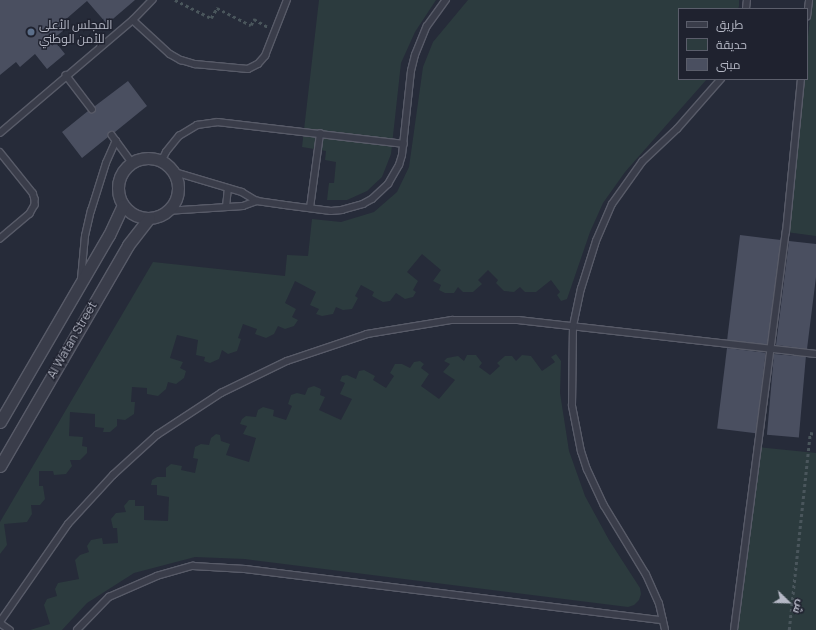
<!DOCTYPE html>
<meta charset="utf-8">
<style>
body{margin:0}
#map{position:relative;width:816px;height:630px;overflow:hidden;background:#262b39;font-family:Manrope,Cairo,sans-serif}
div>[style]{position:absolute}
.green>*{inset:0;background:#2c3b3e}
.building>*{inset:0;background:#4a4f60;transform-origin:0 0}
.path>*{height:2.5px;margin-top:-1.25px;transform-origin:0;background:repeating-linear-gradient(90deg,#4a565c 0 3px,transparent 0 6px)}
.roads{filter:drop-shadow(1px 0 #585b68) drop-shadow(-1px 0 #585b68) drop-shadow(0 1px #585b68) drop-shadow(0 -1px #585b68)}
.lane>*{height:5.5px;margin:-2.75px;padding:0 2.75px;transform-origin:2.75px;border-radius:2.75px;background:#3a3d4a}
.street>*{height:11px;margin:-5.5px;padding:0 5.5px;transform-origin:5.5px;border-radius:5.5px;background:#3a3d4a}
.street>.ring{margin:-5.5px;padding:0;box-sizing:content-box;background:none;border:11px solid #3a3d4a;border-radius:50%}
.dots>*{width:11px;height:11px;translate:-50% -50%;box-sizing:border-box;border:2px solid #1f222f;border-radius:50%}
span{translate:-50% -50%;white-space:nowrap;text-align:center;line-height:1.15;-webkit-text-stroke:3px #1f222f;paint-order:stroke}
.poi-label{font-size:12px;color:#b5b8c5}
.left{translate:0 -50%;text-align:left}
.street-label{font-size:12px;color:#b5b8c5}
.legend{position:absolute;left:678px;top:8px;width:130px;height:72px;box-sizing:border-box;background:#1f222f;border:1px solid #5b5e6b;margin:0;padding:5px 7px;list-style:none;font-size:12px;color:#b5b8c5}
.legend li{display:flex;align-items:center;gap:8px;height:20px}
.legend b{width:20px;border:1px solid #5b5e6b}
.north{position:absolute;left:768px;top:582px;width:40px;height:40px;-webkit-text-stroke:3px #1f222f;paint-order:stroke;rotate:113deg;font-size:11px;font-weight:700;line-height:16px;text-align:center;color:#b5b8c5}
.north::after{content:'';display:block;margin:auto;width:14px;height:18px;background:#b5b8c5;clip-path:polygon(50% 0,100% 100%,50% 72%,0 100%)}
</style>
<div id="map">
<div class="green">
<div style="clip-path:polygon(319px 0,436px 0,415px 32px,401px 63px,391px 154px,382px 177px,367px 191px,347px 200px,327px 200px,329px 183px,334px 183px,336px 162px,325px 160px,326px 151px,302px 147px)"></div>
<div style="clip-path:polygon(468px 0,739px 0,739px 6px,738px 9px,679px 9px,679px 79px,707px 79px,625px 172px,603px 203px,590px 232px,567px 299px,561px 301px,557px 295px,560px 292px,551px 280px,536px 292px,525px 292px,520px 287px,514px 292px,504px 291px,496px 283px,498px 280px,488px 270px,478px 280px,482px 284px,473px 292px,463px 292px,458px 287px,454px 293px,445px 293px,439px 290px,441px 285px,433px 281px,441px 270px,422px 254px,407px 272px,418px 281px,413px 290px,416px 292px,413px 297px,405px 299px,396px 293px,390px 301px,383px 302px,372px 296px,374px 292px,361px 285px,355px 296px,358px 298px,352px 309px,343px 310px,336px 307px,333px 314px,322px 316px,316px 314px,319px 309px,310px 305px,316px 292px,295px 281px,285px 303px,296px 309px,292px 317px,298px 320px,294px 326px,285px 329px,278px 326px,274px 334px,266px 338px,255px 334px,257px 329px,243px 324px,238px 338px,241px 339px,237px 351px,228px 354px,222px 350px,219px 359px,210px 363px,204px 361px,205px 357px,196px 355px,198px 340px,177px 335px,170px 358px,183px 362px,180px 368px,186px 371px,184px 378px,176px 384px,168px 382px,166px 389px,158px 396px,147px 394px,147px 388px,132px 387px,131px 402px,135px 402px,134px 414px,125px 420px,117px 419px,117px 426px,110px 432px,103px 432px,104px 428px,95px 427px,95px 414px,70px 412px,69px 436px,83px 437px,82px 446px,87px 447px,87px 453px,80px 460px,70px 460px,72px 466px,66px 474px,54px 475px,53px 471px,39px 471px,39px 486px,43px 486px,45px 499px,40px 505px,31px 505px,32px 514px,27px 522px,4px 524px,7px 545px,0 554px,0 522px,153px 262px,285px 276px,287px 255px,308px 256px,312px 219px,341px 222px,374px 212px,397px 192px,409px 167px,423px 67px,433px 42px)"></div>
<div style="clip-path:polygon(812px 0,816px 0,816px 236px,786px 232px,803px 79px,807px 79px,807px 46px)"></div>
<div style="clip-path:polygon(556px 354px,561px 361px,560px 393px,569px 451px,585px 496px,609px 540px,640px 588px,641px 594px,639px 600px,634px 605px,628px 607px,245px 559px,195px 557px,134px 573px,87px 603px,62px 630px,30px 630px,50px 624px,44px 605px,47px 599px,57px 596px,55px 589px,58px 583px,79px 579px,75px 560px,80px 555px,89px 552px,87px 546px,91px 540px,102px 538px,103px 544px,118px 543px,117px 528px,113px 528px,111px 519px,116px 513px,126px 512px,124px 506px,129px 500px,135px 500px,135px 506px,144px 506px,144px 520px,168px 521px,169px 497px,157px 495px,157px 485px,151px 485px,152px 480px,157px 477px,166px 477px,166px 468px,171px 464px,182px 466px,181px 470px,195px 473px,198px 459px,193px 458px,195px 447px,201px 444px,209px 445px,211px 438px,216px 434px,220px 435px,221px 441px,230px 444px,226px 455px,249px 462px,256px 438px,243px 434px,247px 426px,240px 424px,242px 419px,246px 416px,256px 417px,258px 410px,263px 407px,274px 410px,273px 416px,286px 420px,292px 406px,288px 404px,291px 395px,297px 393px,305px 395px,308px 388px,314px 386px,321px 389px,320px 395px,325px 397px,319px 410px,341px 420px,352px 399px,340px 394px,345px 383px,340px 381px,342px 376px,347px 375px,356px 379px,359px 371px,364px 370px,375px 376px,373px 380px,386px 388px,394px 376px,390px 373px,395px 364px,402px 364px,410px 368px,414px 362px,420px 361px,424px 364px,421px 368px,429px 374px,421px 386px,439px 399px,455px 380px,443px 372px,450px 364px,444px 361px,447px 358px,458px 356px,464px 361px,467px 355px,476px 355px,482px 363px,479px 367px,490px 375px,500px 366px,497px 363px,505px 356px,512px 356px,516px 361px,522px 355px,531px 356px,542px 371px,555px 362px,551px 357px)"></div>
<div style="clip-path:polygon(758px 447px,816px 453px,816px 630px,734px 630px)"></div>
</div>
<div class="building">
<div style="clip-path:polygon(0 0,135px 0,107px 24px,87px 1px,65px 20px,70px 25px,53px 39px,65px 54px,47px 69px,35px 54px,20px 67px,16px 62px,0 75px)"></div>
<div style="clip-path:polygon(128px 81px,147px 106px,115px 132px,109px 132px,108px 137px,82px 158px,62px 132px,88px 111px,92px 113px,95px 112px,95px 106px)"></div>
<div style="left:740px;top:235px;width:41px;height:106px;rotate:7deg"></div>
<div style="clip-path:polygon(789px 241px,816px 244px,816px 277px,807px 349px,776px 345px)"></div>
<div style="left:727px;top:348px;width:39px;height:81px;rotate:7deg"></div>
<div style="left:774px;top:354px;width:32px;height:81px;rotate:5deg"></div>
</div>
<div class="path">
<div style="left:175px;top:0;width:40px;rotate:26.6deg"></div>
<div style="left:211px;top:18px;width:12px;rotate:-59deg"></div>
<div style="left:217px;top:8px;width:38px;rotate:27deg"></div>
<div style="left:251px;top:25px;width:7px;rotate:-63deg"></div>
<div style="left:254px;top:19px;width:16px;rotate:30deg"></div>
<div style="left:789px;top:630px;width:198px;rotate:-83.9deg"></div>
<div style="left:810px;top:433px;width:6px;rotate:9deg"></div>
</div>
<div class="roads">
<div class="lane">
<div style="left:746px;top:9px;width:9px;rotate:-84deg"></div>
<div style="left:807px;top:17px;width:17px;rotate:-83deg"></div>
<div style="left:133px;top:20px;width:50px;rotate:42.6deg"></div>
<div style="left:170px;top:54px;width:13px;rotate:29deg"></div>
<div style="left:181px;top:60px;width:15px;rotate:16deg"></div>
<div style="left:195px;top:64px;width:53px;rotate:5.4deg"></div>
<div style="left:248px;top:69px;width:11px;rotate:-27deg"></div>
<div style="left:258px;top:64px;width:11px;rotate:-49deg"></div>
<div style="left:265px;top:56px;width:60px;rotate:-68.6deg"></div>
<div style="left:66px;top:75px;width:43px;rotate:52.6deg"></div>
<div style="left:0;top:133px;width:175px;rotate:-40.4deg"></div>
<div style="left:133px;top:20px;width:28px;rotate:-46deg"></div>
<div style="left:112px;top:135px;width:34px;rotate:54deg"></div>
<div style="left:0;top:152px;width:53px;rotate:51.2deg"></div>
<div style="left:33px;top:193px;width:6px;rotate:72deg"></div>
<div style="left:35px;top:199px;width:6px;rotate:90deg"></div>
<div style="left:35px;top:205px;width:10px;rotate:119deg"></div>
<div style="left:30px;top:214px;width:39px;rotate:140deg"></div>
<div style="left:161px;top:162px;width:11px;rotate:-63deg"></div>
<div style="left:166px;top:152px;width:21px;rotate:-51deg"></div>
<div style="left:179px;top:136px;width:21px;rotate:-31deg"></div>
<div style="left:197px;top:125px;width:21px;rotate:-8deg"></div>
<div style="left:218px;top:122px;width:187px;rotate:6.7deg"></div>
<div style="left:171px;top:171px;width:74px;rotate:16.5deg"></div>
<div style="left:242px;top:192px;width:17px;rotate:31deg"></div>
<div style="left:257px;top:201px;width:28px;rotate:8deg"></div>
<div style="left:285px;top:205px;width:46px;rotate:7.4deg"></div>
<div style="left:331px;top:211px;width:11px;rotate:-5deg"></div>
<div style="left:342px;top:210px;width:22px;rotate:-16deg"></div>
<div style="left:363px;top:204px;width:10px;rotate:-29deg"></div>
<div style="left:372px;top:199px;width:22px;rotate:-43deg"></div>
<div style="left:388px;top:184px;width:22px;rotate:-60deg"></div>
<div style="left:399px;top:165px;width:10px;rotate:-73deg"></div>
<div style="left:402px;top:155px;width:84px;rotate:-83.9deg"></div>
<div style="left:411px;top:71px;width:16px;rotate:-76deg"></div>
<div style="left:415px;top:55px;width:31px;rotate:-68deg"></div>
<div style="left:427px;top:26px;width:32px;rotate:-54deg"></div>
<div style="left:226px;top:207px;width:18px;rotate:-84deg"></div>
<div style="left:310px;top:208px;width:75px;rotate:-82.3deg"></div>
<div style="left:166px;top:211px;width:77px;rotate:-3.7deg"></div>
<div style="left:243px;top:206px;width:15px;rotate:-20deg"></div>
<div style="left:81px;top:279px;width:43px;rotate:-84.7deg"></div>
<div style="left:85px;top:236px;width:26px;rotate:-77deg"></div>
<div style="left:91px;top:211px;width:50px;rotate:-72.6deg"></div>
<div style="left:106px;top:163px;width:24px;rotate:-66deg"></div>
<div style="left:0;top:622px;width:119px;rotate:-55.2deg"></div>
<div style="left:68px;top:524px;width:67px;rotate:-47.4deg"></div>
<div style="left:113px;top:475px;width:59px;rotate:-42.3deg"></div>
<div style="left:157px;top:435px;width:77px;rotate:-33.3deg"></div>
<div style="left:221px;top:393px;width:73px;rotate:-25.9deg"></div>
<div style="left:287px;top:361px;width:84px;rotate:-18.6deg"></div>
<div style="left:367px;top:334px;width:86px;rotate:-9.4deg"></div>
<div style="left:452px;top:320px;width:66px"></div>
<div style="left:518px;top:320px;width:300px;rotate:6.5deg"></div>
<div style="left:0;top:623px;width:12px;rotate:35deg"></div>
<div style="left:77px;top:630px;width:46px;rotate:-45.9deg"></div>
<div style="left:109px;top:597px;width:52px;rotate:-23.6deg"></div>
<div style="left:157px;top:576px;width:37px;rotate:-16deg"></div>
<div style="left:193px;top:566px;width:52px;rotate:3.3deg"></div>
<div style="left:245px;top:569px;width:421px;rotate:7deg"></div>
<div style="left:665px;top:630px;width:27px;rotate:-103deg"></div>
<div style="left:659px;top:604px;width:32px;rotate:-114deg"></div>
<div style="left:646px;top:575px;width:81px;rotate:-121.3deg"></div>
<div style="left:604px;top:506px;width:40px;rotate:-115deg"></div>
<div style="left:587px;top:470px;width:19px;rotate:-108deg"></div>
<div style="left:581px;top:452px;width:47px;rotate:-101.1deg"></div>
<div style="left:572px;top:406px;width:80px;rotate:-89.3deg"></div>
<div style="left:573px;top:326px;width:38px;rotate:-78deg"></div>
<div style="left:581px;top:289px;width:50px;rotate:-72.6deg"></div>
<div style="left:596px;top:241px;width:40px;rotate:-66.6deg"></div>
<div style="left:612px;top:204px;width:52px;rotate:-54.5deg"></div>
<div style="left:642px;top:162px;width:48px;rotate:-43.3deg"></div>
<div style="left:677px;top:129px;width:67px;rotate:-48.7deg"></div>
<div style="left:734px;top:630px;width:401px;rotate:-82.6deg"></div>
<div style="left:786px;top:232px;width:154px;rotate:-84.4deg"></div>
</div>
<div class="street">
<div class="ring" style="left:118px;top:158px;width:49px;height:49px"></div>
<div style="left:0;top:422px;width:216px;rotate:-59.8deg"></div>
<div style="left:109px;top:235px;width:33px;rotate:-65deg"></div>
<div style="left:0;top:466px;width:255px;rotate:-59.9deg"></div>
<div style="left:128px;top:245px;width:34px;rotate:-52deg"></div>
</div>
</div>
<div class="dots">
<div style="left:31px;top:32px;background:#5c6f8a"></div>
</div>
<div class="poi-label">
<span class="left" style="left:39px;top:32px">المجلس الأعلى<br>للأمن الوطني</span>
</div>
<div class="street-label">
<span style="left:72px;top:340px;rotate:-60deg">Al Watan Street</span>
</div>
<ul class="legend">
<li><b style="height:5px;background:#3a3d4a"></b>طريق</li>
<li><b style="height:11px;background:#2c3b3e"></b>حديقة</li>
<li><b style="height:11px;background:#4a4f60"></b>مبنى</li>
</ul>
<div class="north">ش</div>
</div>
